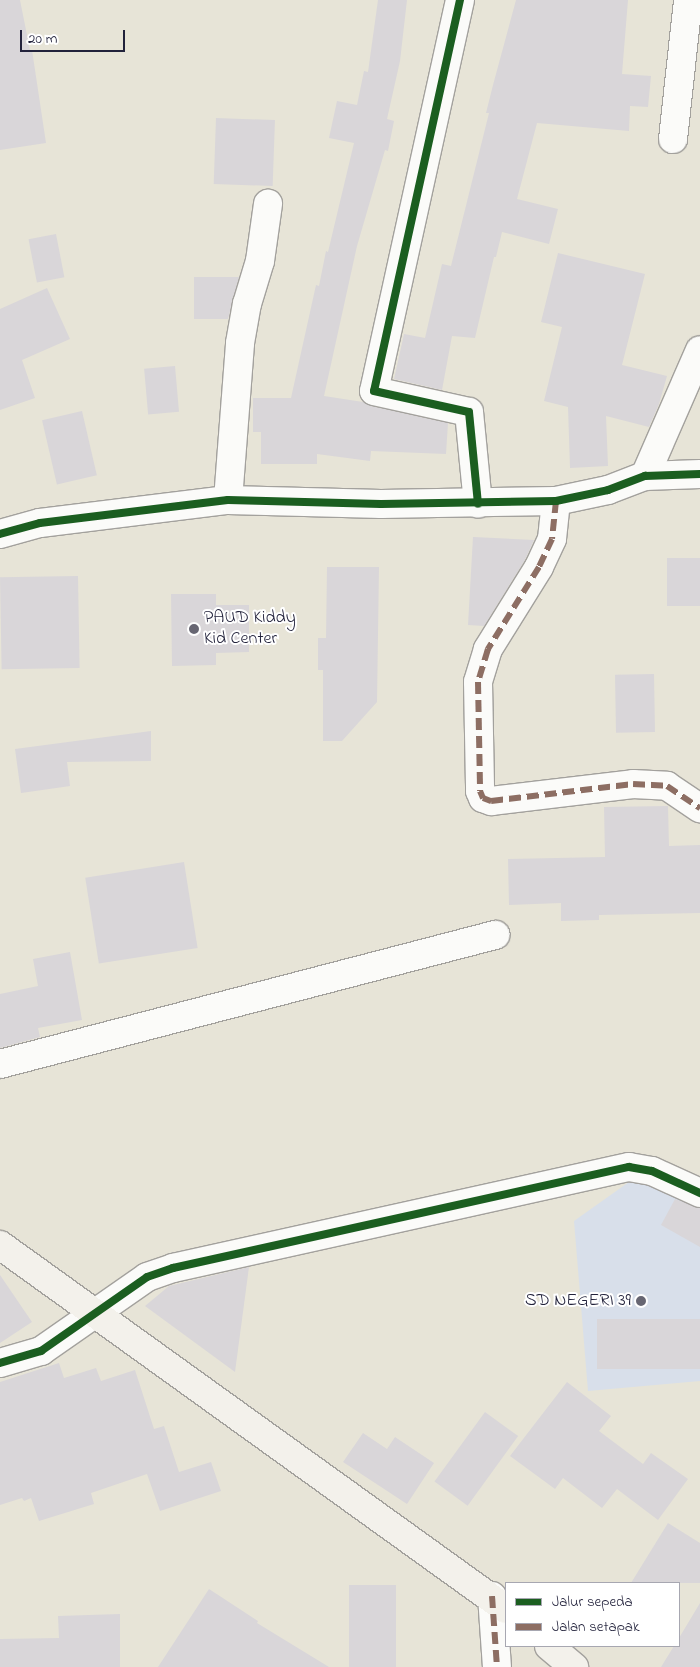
<!DOCTYPE html>
<style>
body{margin:0}
#map{position:relative;width:700px;height:1667px;overflow:hidden;background:#e7e4d7;font-family:"Indie Flower",sans-serif}
div>[style]{position:absolute}
.built>*{inset:0;background:#d8dfea}
.building>*{inset:0;background:#d9d6d9;transform-origin:0 0}
.roads{filter:drop-shadow(1px 0 #a3a19d) drop-shadow(-1px 0 #a3a19d) drop-shadow(0 1px #a3a19d) drop-shadow(0 -1px #a3a19d)}
.minor>*{height:28px;margin:-14px;padding:0 14px;transform-origin:14px;border-radius:14px;background:#fbfbf9}
.tertiary>*{height:28px;margin:-14px;padding:0 14px;transform-origin:14px;border-radius:14px;background:#fbfbf9}
.secondary>*{height:28px;margin:-14px;padding:0 14px;transform-origin:14px;border-radius:14px;background:#f3f1eb}
.quiet>*{height:6px;margin-top:-3px;transform-origin:0;background:repeating-linear-gradient(90deg,#8d6e63 0 12px,transparent 0 18px)}
.cycleway>*{height:8px;margin:-4px;padding:0 4px;transform-origin:4px;border-radius:4px;background:#1b5e20}
.dots>*{width:14px;height:14px;translate:-50% -50%;box-sizing:border-box;border:2px solid #fff;border-radius:50%}
span{translate:-50% -50%;white-space:nowrap;text-align:center;line-height:1.15;-webkit-text-stroke:4px #fff;paint-order:stroke}
.poi-label{font-size:18px;color:#22223b}
.left{translate:0 -50%;text-align:left}
.right{translate:-100% -50%;text-align:right}
.legend{position:absolute;left:505px;top:1582px;width:175px;height:65px;box-sizing:border-box;background:#fff;border:1px solid #a7a7b1;margin:0;padding:6px 9px;list-style:none;font-size:15px;color:#22223b}
.legend li{display:flex;align-items:center;gap:10px;height:25px}
.legend b{width:25px;border:1px solid #a7a7b1}
.scale{position:absolute;left:20px;top:30px;width:105px;height:22px;box-sizing:border-box;border:2px solid #22223b;border-top:0;padding-left:6px;font-size:15px;line-height:18px;white-space:nowrap;color:#22223b;-webkit-text-stroke:4px #fff;paint-order:stroke}
</style>
<div id="map">
<div class="built">
<div style="clip-path:polygon(643px 1172px,700px 1190px,700px 1381px,588px 1391px,574px 1221px)"></div>
</div>
<div class="building">
<div style="clip-path:polygon(0 0,20px 0,30px 50px,32px 50px,46px 143px,0 150px)"></div>
<div style="clip-path:polygon(378px 0,407px 0,400px 61px,387px 119px,394px 121px,388px 151px,385px 150px,357px 246px,324px 396px,363px 402px,371px 406px,448px 423px,446px 454px,371px 451px,370px 461px,317px 454px,317px 464px,261px 464px,261px 432px,253px 432px,253px 398px,291px 398px,316px 285px,319px 286px,326px 251px,328px 252px,354px 143px,329px 138px,337px 101px,357px 105px,364px 71px,368px 72px)"></div>
<div style="clip-path:polygon(516px 0,628px 0,622px 74px,651px 76px,648px 107px,630px 106px,629px 131px,537px 123px,517px 199px,558px 209px,549px 244px,502px 232px,496px 257px,494px 257px,475px 338px,452px 336px,442px 390px,394px 379px,404px 334px,425px 338px,442px 264px,451px 266px,489px 113px,486px 113px,493px 85px)"></div>
<div style="left:216px;top:118px;width:59px;height:66px;rotate:2deg"></div>
<div style="left:56px;top:234px;width:44px;height:28px;rotate:79deg"></div>
<div style="clip-path:polygon(558px 253px,645px 274px,622px 365px,667px 376px,659px 404px,649px 427px,606px 416px,608px 466px,570px 468px,568px 407px,544px 401px,562px 327px,541px 322px)"></div>
<div style="clip-path:polygon(194px 277px,239px 277px,228px 319px,194px 319px)"></div>
<div style="clip-path:polygon(47px 288px,70px 339px,22px 360px,35px 398px,0 410px,0 309px)"></div>
<div style="left:175px;top:366px;width:46px;height:31px;rotate:85deg"></div>
<div style="left:82px;top:411px;width:66px;height:41px;rotate:77deg"></div>
<div style="clip-path:polygon(473px 537px,534px 540px,525px 560px,484px 626px,468px 625px)"></div>
<div style="left:667px;top:558px;width:33px;height:48px"></div>
<div style="clip-path:polygon(327px 567px,379px 567px,377px 702px,342px 741px,323px 741px,323px 670px,318px 670px,318px 638px,326px 638px)"></div>
<div style="left:78px;top:576px;width:92px;height:78px;rotate:89deg"></div>
<div style="clip-path:polygon(171px 594px,216px 594px,216px 605px,249px 605px,249px 652px,216px 653px,216px 665px,172px 666px)"></div>
<div style="left:654px;top:674px;width:58px;height:39px;rotate:89deg"></div>
<div style="clip-path:polygon(151px 731px,151px 761px,67px 762px,70px 786px,21px 793px,15px 749px)"></div>
<div style="clip-path:polygon(668px 806px,669px 846px,700px 845px,700px 913px,599px 915px,599px 920px,561px 921px,561px 903px,509px 905px,508px 859px,605px 857px,604px 807px)"></div>
<div style="left:184px;top:862px;width:87px;height:100px;rotate:81deg"></div>
<div style="clip-path:polygon(70px 952px,82px 1020px,38px 1028px,40px 1037px,0 1048px,0 994px,38px 986px,33px 959px)"></div>
<div style="clip-path:polygon(675px 1199px,700px 1208px,700px 1247px,661px 1225px)"></div>
<div style="clip-path:polygon(249px 1267px,235px 1372px,145px 1306px,169px 1286px)"></div>
<div style="clip-path:polygon(0 1275px,32px 1322px,0 1343px)"></div>
<div style="left:700px;top:1319px;width:50px;height:103px;rotate:90deg"></div>
<div style="clip-path:polygon(59px 1363px,64px 1378px,96px 1368px,101px 1381px,135px 1370px,154px 1429px,164px 1426px,179px 1472px,211px 1462px,221px 1491px,160px 1511px,147px 1474px,91px 1493px,94px 1504px,39px 1521px,31px 1498px,24px 1501px,22px 1498px,0 1505px,0 1382px)"></div>
<div style="clip-path:polygon(567px 1382px,611px 1416px,599px 1431px,643px 1464px,651px 1453px,688px 1479px,658px 1520px,617px 1489px,602px 1508px,563px 1478px,555px 1489px,510px 1456px)"></div>
<div style="left:485px;top:1412px;width:41px;height:86px;rotate:36deg"></div>
<div style="clip-path:polygon(363px 1433px,387px 1449px,395px 1437px,434px 1463px,407px 1504px,343px 1462px)"></div>
<div style="clip-path:polygon(668px 1523px,700px 1543px,700px 1583px,631px 1583px)"></div>
<div style="left:349px;top:1585px;width:47px;height:82px"></div>
<div style="clip-path:polygon(209px 1589px,258px 1621px,257px 1623px,329px 1667px,158px 1667px)"></div>
<div style="clip-path:polygon(700px 1603px,700px 1667px,661px 1667px,674px 1646px,679px 1646px,679px 1638px)"></div>
<div style="clip-path:polygon(120px 1614px,120px 1667px,0 1667px,0 1639px,59px 1638px,58px 1616px)"></div>
</div>
<div class="roads">
<div class="minor">
<div style="left:460px;top:0;width:400px;rotate:102.4deg"></div>
<div style="left:374px;top:391px;width:97px;rotate:12.5deg"></div>
<div style="left:469px;top:412px;width:92px;rotate:84.4deg"></div>
<div style="left:673px;top:139px;width:140px;rotate:-83.8deg"></div>
<div style="left:645px;top:476px;width:137px;rotate:-66.4deg"></div>
<div style="left:228px;top:500px;width:157px;rotate:-85.6deg"></div>
<div style="left:240px;top:343px;width:40px;rotate:-80deg"></div>
<div style="left:247px;top:304px;width:45px;rotate:-73.2deg"></div>
<div style="left:260px;top:261px;width:58px;rotate:-82deg"></div>
<div style="left:556px;top:501px;width:38px;rotate:96deg"></div>
<div style="left:552px;top:539px;width:31px;rotate:115deg"></div>
<div style="left:539px;top:567px;width:97px;rotate:121.9deg"></div>
<div style="left:488px;top:649px;width:34px;rotate:107deg"></div>
<div style="left:478px;top:682px;width:109px;rotate:88.9deg"></div>
<div style="left:480px;top:791px;width:8px;rotate:67deg"></div>
<div style="left:483px;top:798px;width:9px;rotate:21deg"></div>
<div style="left:491px;top:801px;width:143px;rotate:-6.8deg"></div>
<div style="left:633px;top:784px;width:34px;rotate:3deg"></div>
<div style="left:667px;top:786px;width:40px;rotate:34deg"></div>
<div style="left:0;top:1064px;width:512px;rotate:-14.61deg"></div>
<div style="left:0;top:1363px;width:43px;rotate:-16.3deg"></div>
<div style="left:41px;top:1351px;width:129px;rotate:-34.9deg"></div>
<div style="left:147px;top:1277px;width:28px;rotate:-19deg"></div>
<div style="left:173px;top:1268px;width:467px;rotate:-12.5deg"></div>
<div style="left:629px;top:1167px;width:23px;rotate:10deg"></div>
<div style="left:652px;top:1171px;width:53px;rotate:24.6deg"></div>
<div style="left:492px;top:1596px;width:71px;rotate:86deg"></div>
</div>
<div class="tertiary">
<div style="left:0;top:534px;width:41px;rotate:-15.4deg"></div>
<div style="left:40px;top:523px;width:189px;rotate:-7deg"></div>
<div style="left:228px;top:500px;width:153px;rotate:1.5deg"></div>
<div style="left:381px;top:504px;width:175px;rotate:-1deg"></div>
<div style="left:556px;top:501px;width:53px;rotate:-11.9deg"></div>
<div style="left:608px;top:490px;width:40px;rotate:-21deg"></div>
<div style="left:645px;top:476px;width:55px;rotate:-2.1deg"></div>
</div>
<div class="secondary">
<div style="left:0;top:1245px;width:623px;rotate:35.73deg"></div>
<div style="left:549px;top:1646px;width:33px;rotate:40deg"></div>
</div>
</div>
<div class="quiet">
<div style="left:556px;top:501px;width:38px;rotate:96deg"></div>
<div style="left:552px;top:539px;width:31px;rotate:115deg"></div>
<div style="left:539px;top:567px;width:97px;rotate:121.9deg"></div>
<div style="left:488px;top:649px;width:34px;rotate:107deg"></div>
<div style="left:478px;top:682px;width:109px;rotate:88.9deg"></div>
<div style="left:480px;top:791px;width:8px;rotate:67deg"></div>
<div style="left:483px;top:798px;width:9px;rotate:21deg"></div>
<div style="left:491px;top:801px;width:143px;rotate:-6.8deg"></div>
<div style="left:633px;top:784px;width:34px;rotate:3deg"></div>
<div style="left:667px;top:786px;width:40px;rotate:34deg"></div>
<div style="left:492px;top:1596px;width:71px;rotate:86deg"></div>
</div>
<div class="cycleway">
<div style="left:460px;top:0;width:400px;rotate:102.4deg"></div>
<div style="left:374px;top:391px;width:97px;rotate:12.5deg"></div>
<div style="left:469px;top:412px;width:92px;rotate:84.4deg"></div>
<div style="left:0;top:534px;width:41px;rotate:-15.4deg"></div>
<div style="left:40px;top:523px;width:189px;rotate:-7deg"></div>
<div style="left:228px;top:500px;width:153px;rotate:1.5deg"></div>
<div style="left:381px;top:504px;width:175px;rotate:-1deg"></div>
<div style="left:556px;top:501px;width:53px;rotate:-11.9deg"></div>
<div style="left:608px;top:490px;width:40px;rotate:-21deg"></div>
<div style="left:645px;top:476px;width:55px;rotate:-2.1deg"></div>
<div style="left:0;top:1363px;width:43px;rotate:-16.3deg"></div>
<div style="left:41px;top:1351px;width:129px;rotate:-34.9deg"></div>
<div style="left:147px;top:1277px;width:28px;rotate:-19deg"></div>
<div style="left:173px;top:1268px;width:467px;rotate:-12.5deg"></div>
<div style="left:629px;top:1167px;width:23px;rotate:10deg"></div>
<div style="left:652px;top:1171px;width:53px;rotate:24.6deg"></div>
</div>
<div class="dots">
<div style="left:194px;top:629px;background:#676672"></div>
<div style="left:641px;top:1301px;background:#676672"></div>
</div>
<div class="poi-label">
<span class="left" style="left:204px;top:629px">PAUD Kiddy<br>Kid Center</span>
<span class="right" style="left:631px;top:1301px">SD NEGERI 39</span>
</div>
<ul class="legend">
<li><b style="height:6px;background:#1b5e20"></b>Jalur sepeda</li>
<li><b style="height:6px;background:#8d6e63"></b>Jalan setapak</li>
</ul>
<div class="scale">20 m</div>
</div>
